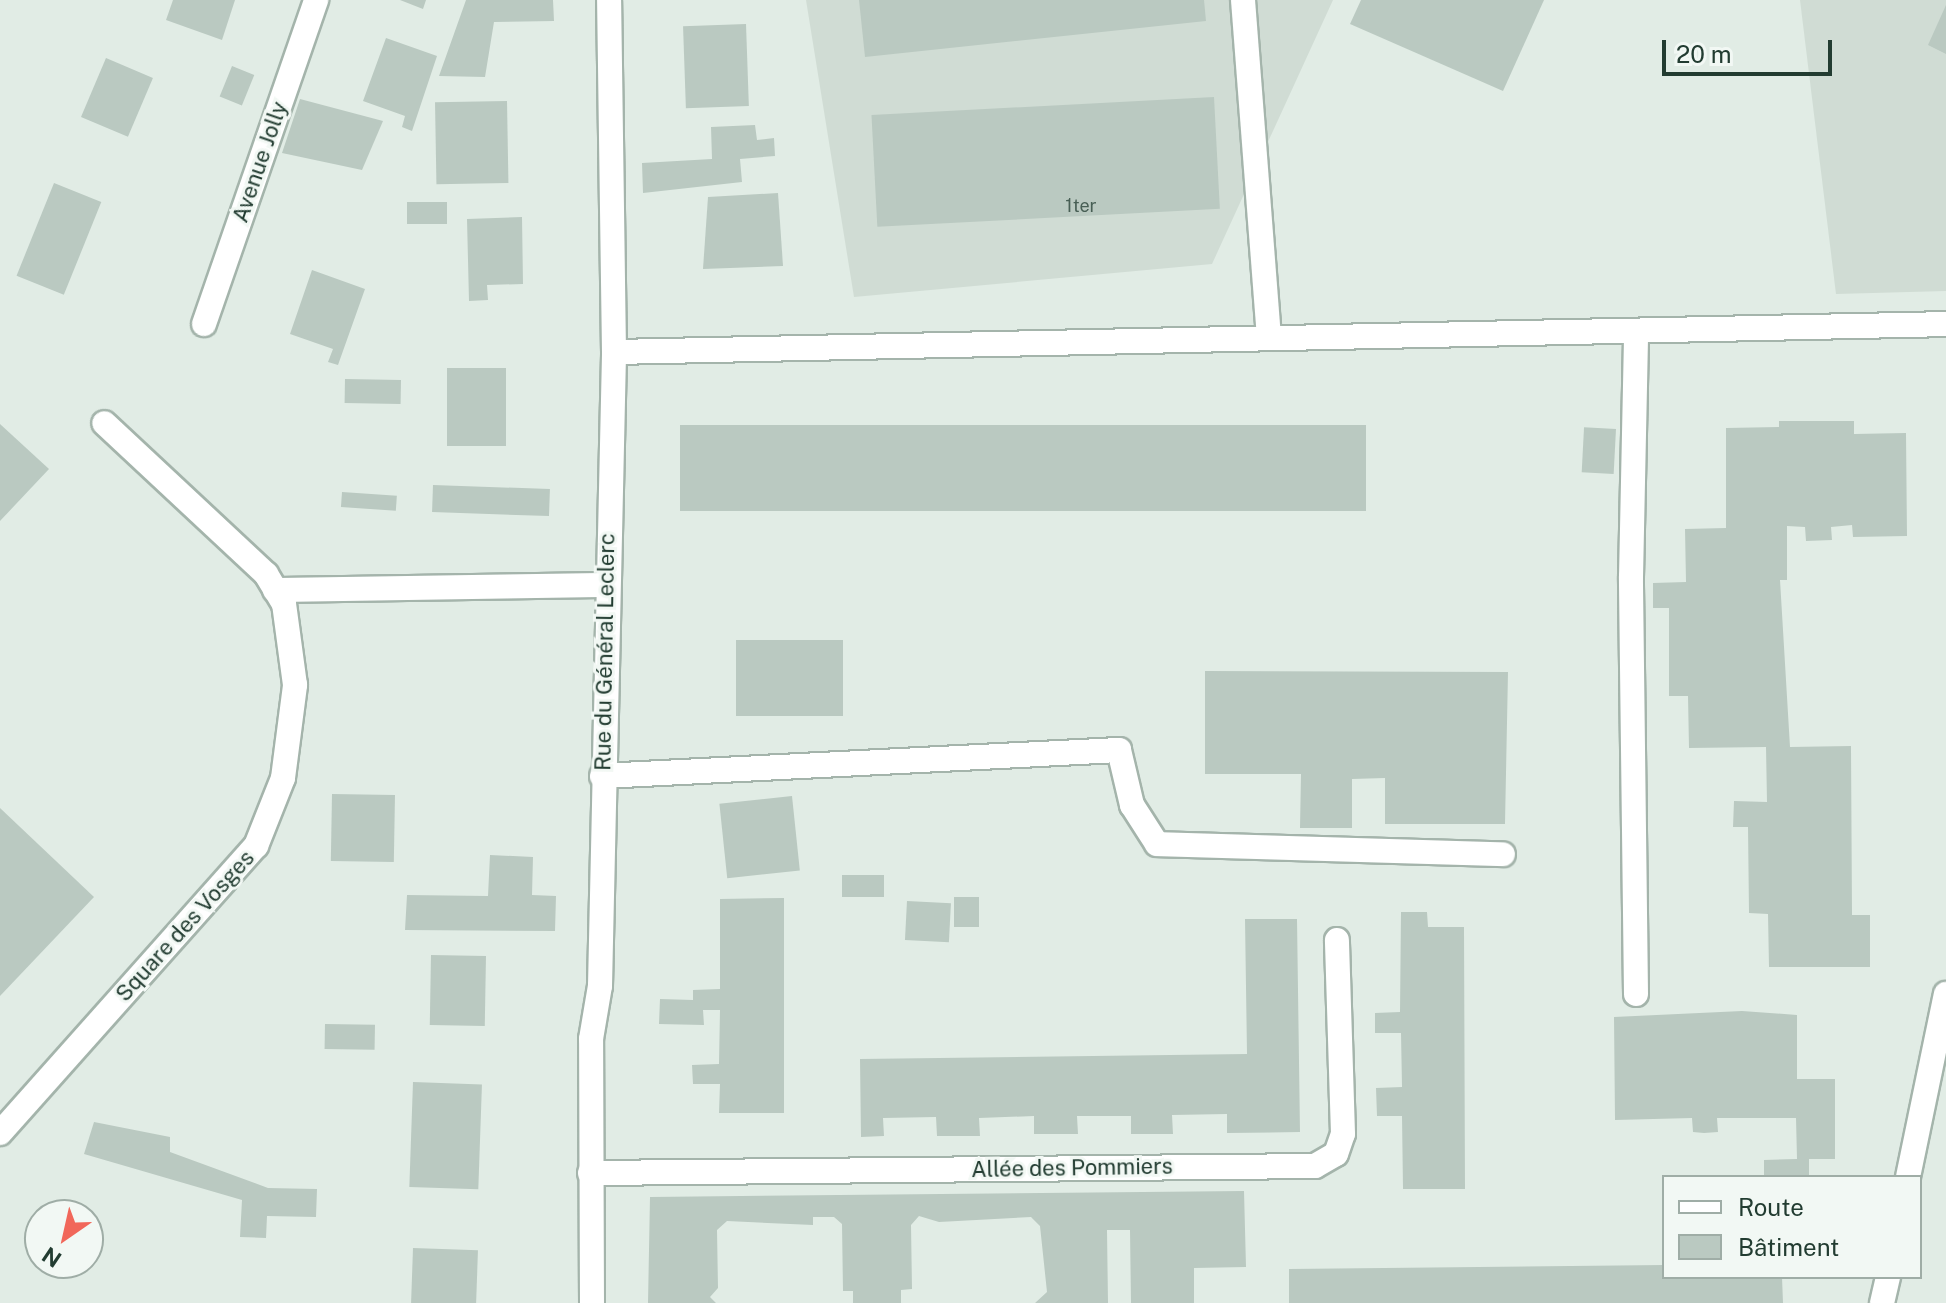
<!DOCTYPE html>
<meta charset="utf-8">
<style>
body{margin:0}
#map{position:relative;width:1946px;height:1303px;overflow:hidden;background:#e1ece5;font-family:"Public Sans",sans-serif}
div>[style]{position:absolute}
.built>*{inset:0;background:#d0dcd4}
.building>*{inset:0;background:#bac9c1;transform-origin:0 0}
.roads{filter:drop-shadow(2px 0 #a4b4ab) drop-shadow(-2px 0 #a4b4ab) drop-shadow(0 2px #a4b4ab) drop-shadow(0 -2px #a4b4ab)}
.service>*{height:24px;margin:-12px;padding:0 12px;transform-origin:12px;border-radius:12px;background:#fff}
.minor>*{height:24px;margin:-12px;padding:0 12px;transform-origin:12px;border-radius:12px;background:#fff}
.secondary>*{height:24px;margin:-12px;padding:0 12px;transform-origin:12px;border-radius:12px;background:#fff}
span{translate:-50% -50%;white-space:nowrap;text-align:center;line-height:1.15;-webkit-text-stroke:6px #f2f8f4;paint-order:stroke}
.number-label{font-size:18px;color:#485f55}
.number-label span{-webkit-text-stroke-width:0}
.street-label{font-size:22px;color:#223c31}
.legend{position:absolute;left:1662px;top:1175px;width:260px;height:104px;box-sizing:border-box;background:#f2f8f4;border:2px solid #9fada6;margin:0;padding:10px 14px;list-style:none;font-size:24px;color:#223c31}
.legend li{display:flex;align-items:center;gap:16px;height:40px}
.legend b{width:40px;border:2px solid #9fada6}
.north{position:absolute;left:24px;top:1199px;width:80px;height:80px;box-sizing:border-box;background:#f2f8f4;border:2px solid #9fada6;border-radius:50%;rotate:214deg;font-size:22px;font-weight:700;line-height:32px;text-align:center;color:#223c31}
.north::after{content:'';display:block;margin:auto;width:28px;height:36px;background:#f1675a;clip-path:polygon(50% 0,100% 100%,50% 72%,0 100%)}
.scale{position:absolute;left:1662px;top:40px;width:170px;height:36px;box-sizing:border-box;border:4px solid #223c31;border-top:0;padding-left:10px;font-size:24px;line-height:28px;white-space:nowrap;color:#223c31;-webkit-text-stroke:6px #f2f8f4;paint-order:stroke}
</style>
<div id="map">
<div class="built">
<div style="clip-path:polygon(806px 0,1333px 0,1212px 264px,854px 297px)"></div>
<div style="clip-path:polygon(1800px 0,1946px 0,1946px 291px,1836px 294px)"></div>
</div>
<div class="building">
<div style="clip-path:polygon(173px 0,235px 0,222px 40px,166px 20px)"></div>
<div style="clip-path:polygon(400px 0,426px 0,423px 9px)"></div>
<div style="clip-path:polygon(466px 0,553px 0,554px 21px,494px 22px,485px 77px,439px 76px)"></div>
<div style="clip-path:polygon(859px 0,1204px 0,1206px 21px,865px 57px)"></div>
<div style="clip-path:polygon(1361px 0,1544px 0,1503px 91px,1350px 24px)"></div>
<div style="clip-path:polygon(1946px 5px,1946px 54px,1928px 45px)"></div>
<div style="left:746px;top:24px;width:82px;height:63px;rotate:88deg"></div>
<div style="clip-path:polygon(386px 38px,437px 56px,412px 131px,402px 127px,405px 116px,363px 101px)"></div>
<div style="left:106px;top:58px;width:51px;height:64px;rotate:23deg"></div>
<div style="left:232px;top:66px;width:24px;height:33px;rotate:22deg"></div>
<div style="left:1214px;top:97px;width:112px;height:343px;rotate:87deg"></div>
<div style="clip-path:polygon(300px 99px,383px 121px,362px 170px,282px 153px)"></div>
<div style="left:507px;top:101px;width:82px;height:72px;rotate:89deg"></div>
<div style="clip-path:polygon(755px 125px,757px 140px,774px 138px,775px 156px,740px 159px,742px 182px,643px 193px,642px 163px,712px 159px,711px 127px)"></div>
<div style="left:54px;top:183px;width:51px;height:100px;rotate:22deg"></div>
<div style="clip-path:polygon(778px 193px,783px 266px,703px 269px,708px 197px)"></div>
<div style="left:447px;top:202px;width:22px;height:40px;rotate:90deg"></div>
<div style="clip-path:polygon(522px 217px,523px 284px,487px 285px,488px 300px,469px 301px,467px 219px)"></div>
<div style="clip-path:polygon(312px 270px,365px 289px,338px 365px,328px 362px,333px 349px,290px 334px)"></div>
<div style="left:506px;top:368px;width:78px;height:59px;rotate:90deg"></div>
<div style="left:345px;top:379px;width:56px;height:24px;rotate:1deg"></div>
<div style="clip-path:polygon(1779px 421px,1854px 421px,1854px 434px,1906px 433px,1907px 536px,1853px 537px,1852px 525px,1831px 527px,1832px 540px,1806px 541px,1805px 527px,1787px 526px,1787px 580px,1780px 580px,1790px 747px,1851px 746px,1852px 915px,1870px 915px,1870px 967px,1769px 967px,1768px 914px,1749px 913px,1748px 827px,1733px 827px,1734px 801px,1767px 802px,1766px 747px,1689px 748px,1688px 696px,1669px 696px,1669px 608px,1653px 608px,1653px 583px,1686px 582px,1685px 529px,1726px 528px,1726px 428px,1779px 427px)"></div>
<div style="clip-path:polygon(0 424px,49px 469px,0 521px)"></div>
<div style="left:1366px;top:425px;width:86px;height:686px;rotate:90deg"></div>
<div style="left:1616px;top:429px;width:45px;height:32px;rotate:93deg"></div>
<div style="left:433px;top:485px;width:117px;height:27px;rotate:2deg"></div>
<div style="left:342px;top:492px;width:55px;height:15px;rotate:4deg"></div>
<div style="left:736px;top:640px;width:107px;height:76px"></div>
<div style="clip-path:polygon(1205px 671px,1508px 672px,1505px 824px,1385px 824px,1385px 778px,1352px 779px,1352px 828px,1300px 828px,1301px 774px,1205px 774px)"></div>
<div style="left:332px;top:794px;width:63px;height:67px;rotate:1deg"></div>
<div style="left:792px;top:796px;width:75px;height:73px;rotate:84deg"></div>
<div style="clip-path:polygon(0 808px,94px 897px,0 996px)"></div>
<div style="clip-path:polygon(490px 855px,533px 857px,532px 895px,556px 896px,555px 931px,405px 930px,407px 895px,488px 896px)"></div>
<div style="left:842px;top:875px;width:42px;height:22px"></div>
<div style="left:979px;top:897px;width:30px;height:25px;rotate:90deg"></div>
<div style="clip-path:polygon(784px 898px,784px 1113px,719px 1113px,720px 1084px,693px 1084px,692px 1065px,719px 1064px,720px 1010px,703px 1010px,704px 1025px,659px 1024px,660px 999px,693px 1000px,693px 990px,720px 989px,720px 899px)"></div>
<div style="left:907px;top:901px;width:44px;height:39px;rotate:3deg"></div>
<div style="clip-path:polygon(1401px 912px,1427px 912px,1428px 927px,1464px 927px,1465px 1189px,1403px 1189px,1402px 1116px,1377px 1116px,1376px 1088px,1402px 1087px,1401px 1033px,1375px 1033px,1375px 1013px,1400px 1012px)"></div>
<div style="clip-path:polygon(1245px 919px,1297px 919px,1300px 1132px,1227px 1133px,1227px 1114px,1172px 1115px,1173px 1134px,1131px 1134px,1131px 1116px,1077px 1116px,1078px 1134px,1034px 1134px,1034px 1116px,979px 1118px,980px 1136px,937px 1136px,936px 1117px,883px 1118px,884px 1136px,861px 1137px,860px 1059px,1247px 1054px)"></div>
<div style="left:431px;top:955px;width:55px;height:70px;rotate:1deg"></div>
<div style="clip-path:polygon(1742px 1011px,1797px 1015px,1797px 1079px,1835px 1079px,1835px 1159px,1809px 1159px,1809px 1177px,1764px 1177px,1764px 1160px,1797px 1159px,1796px 1118px,1717px 1118px,1718px 1132px,1704px 1133px,1693px 1132px,1692px 1118px,1615px 1120px,1614px 1017px)"></div>
<div style="left:325px;top:1024px;width:50px;height:25px;rotate:1deg"></div>
<div style="left:413px;top:1082px;width:69px;height:105px;rotate:2deg"></div>
<div style="clip-path:polygon(94px 1122px,170px 1137px,170px 1152px,268px 1188px,317px 1189px,316px 1217px,267px 1216px,266px 1238px,240px 1237px,242px 1200px,84px 1154px)"></div>
<div style="clip-path:polygon(1244px 1191px,1246px 1267px,1194px 1268px,1194px 1303px,1131px 1303px,1130px 1230px,1107px 1230px,1108px 1303px,1035px 1303px,1047px 1292px,1040px 1226px,1031px 1217px,939px 1222px,919px 1216px,911px 1225px,912px 1289px,901px 1290px,901px 1303px,853px 1303px,853px 1291px,843px 1291px,842px 1224px,834px 1217px,813px 1217px,813px 1225px,727px 1221px,717px 1230px,718px 1288px,710px 1297px,716px 1303px,648px 1303px,650px 1197px)"></div>
<div style="left:413px;top:1248px;width:65px;height:55px;rotate:2deg"></div>
<div style="clip-path:polygon(1664px 1265px,1664px 1277px,1782px 1277px,1783px 1303px,1289px 1303px,1289px 1269px)"></div>
</div>
<div class="roads">
<div class="service">
<div style="left:1243px;top:0;width:337px;rotate:85.6deg"></div>
<div style="left:204px;top:324px;width:343px;rotate:-70.9deg"></div>
<div style="left:602px;top:776px;width:518px;rotate:-2.88deg"></div>
<div style="left:1119px;top:750px;width:57px;rotate:76.7deg"></div>
<div style="left:1132px;top:805px;width:46px;rotate:57.3deg"></div>
<div style="left:1157px;top:844px;width:346px;rotate:1.7deg"></div>
<div style="left:1636px;top:994px;width:417px;rotate:-90.7deg"></div>
<div style="left:1631px;top:577px;width:246px;rotate:-88.8deg"></div>
</div>
<div class="minor">
<div style="left:614px;top:352px;width:1332px;rotate:-1.2deg"></div>
<div style="left:275px;top:590px;width:330px;rotate:-0.9deg"></div>
<div style="left:0;top:1133px;width:385px;rotate:-48.3deg"></div>
<div style="left:256px;top:846px;width:73px;rotate:-68.3deg"></div>
<div style="left:283px;top:778px;width:94px;rotate:-82.6deg"></div>
<div style="left:295px;top:685px;width:82px;rotate:-97.7deg"></div>
<div style="left:284px;top:604px;width:35px;rotate:-121deg"></div>
<div style="left:266px;top:574px;width:221px;rotate:-137deg"></div>
<div style="left:590px;top:1173px;width:725px;rotate:-0.55deg"></div>
<div style="left:1315px;top:1166px;width:24px;rotate:-30deg"></div>
<div style="left:1336px;top:1154px;width:21px;rotate:-71deg"></div>
<div style="left:1343px;top:1134px;width:194px;rotate:-91.8deg"></div>
<div style="left:1908px;top:1177px;width:187px;rotate:-78.3deg"></div>
<div style="left:1882px;top:1303px;width:27px;rotate:-77deg"></div>
</div>
<div class="secondary">
<div style="left:592px;top:1303px;width:264px;rotate:-90.2deg"></div>
<div style="left:591px;top:1039px;width:54px;rotate:-80.4deg"></div>
<div style="left:600px;top:986px;width:634px;rotate:-88.73deg"></div>
<div style="left:614px;top:352px;width:352px;rotate:-90.8deg"></div>
</div>
</div>
<div class="number-label">
<span style="left:1081px;top:206px">1ter</span>
</div>
<div class="street-label">
<span style="left:260px;top:162px;rotate:-71deg">Avenue Jolly</span>
<span style="left:605px;top:652px;rotate:-89deg">Rue du Général Leclerc</span>
<span style="left:185px;top:926px;rotate:-48deg">Square des Vosges</span>
<span style="left:1072px;top:1168px;rotate:-1deg">Allée des Pommiers</span>
</div>
<ul class="legend">
<li><b style="height:10px;background:#fff"></b>Route</li>
<li><b style="height:22px;background:#bac9c1"></b>Bâtiment</li>
</ul>
<div class="north">N</div>
<div class="scale">20 m</div>
</div>
